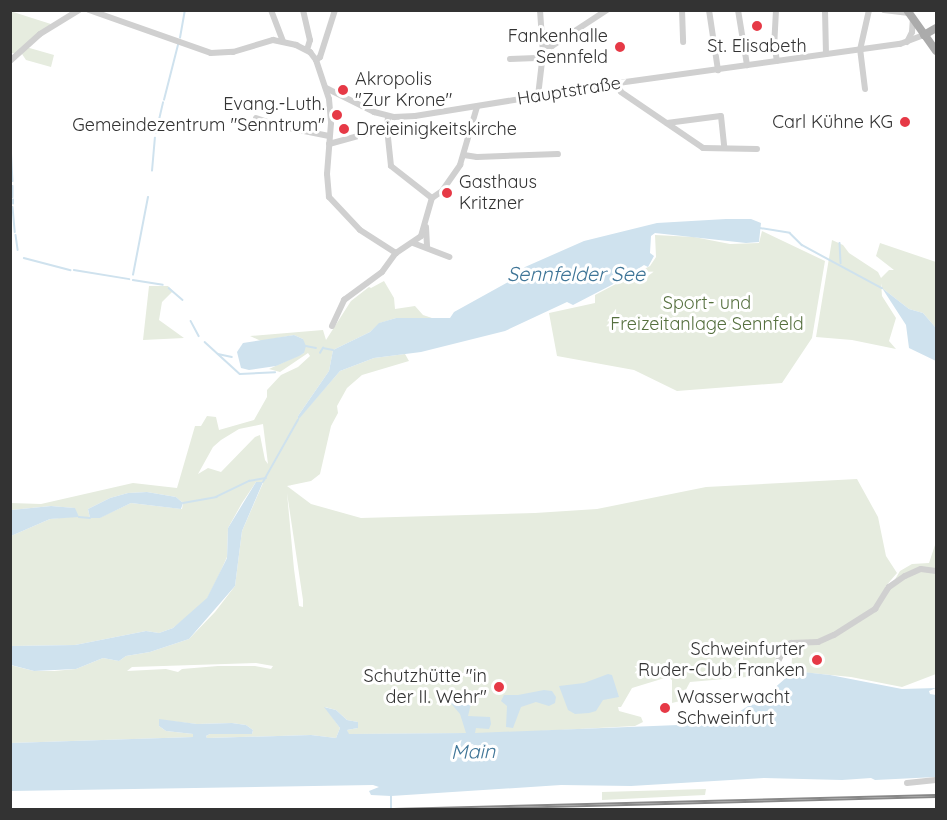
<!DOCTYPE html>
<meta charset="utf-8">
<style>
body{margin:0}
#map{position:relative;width:947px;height:820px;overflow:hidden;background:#fff;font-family:Quicksand,sans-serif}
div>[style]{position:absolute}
.green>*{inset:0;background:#e6ecdf}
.water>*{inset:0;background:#cfe2ee}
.stream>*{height:1.5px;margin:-0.75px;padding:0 0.75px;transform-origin:0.75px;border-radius:0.75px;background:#cfe2ee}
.minor>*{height:6px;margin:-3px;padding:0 3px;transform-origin:3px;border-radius:3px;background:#d0d0d0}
.major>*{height:8px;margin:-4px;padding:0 4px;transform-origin:4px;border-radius:4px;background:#ababab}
.rail>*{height:4px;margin-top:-2px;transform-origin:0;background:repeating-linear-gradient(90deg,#fff 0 4.5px,#888 0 9px);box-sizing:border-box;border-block:2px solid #888}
.dots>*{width:16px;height:16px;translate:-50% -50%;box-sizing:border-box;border:3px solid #fff;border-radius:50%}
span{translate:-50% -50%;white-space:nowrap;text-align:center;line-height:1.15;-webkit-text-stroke:6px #fff;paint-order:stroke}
.poi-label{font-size:18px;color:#333}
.right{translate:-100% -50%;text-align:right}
.left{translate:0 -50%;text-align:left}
.street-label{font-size:18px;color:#333}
.park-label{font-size:18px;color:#56703f}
.water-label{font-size:20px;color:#3f7597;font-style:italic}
.frame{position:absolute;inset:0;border:12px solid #333;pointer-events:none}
</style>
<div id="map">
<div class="green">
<div style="clip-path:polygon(10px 11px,54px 25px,26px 47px,54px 55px,51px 67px,26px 60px,22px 54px,11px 53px)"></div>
<div style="clip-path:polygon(762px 231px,825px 261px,812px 338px,782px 383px,677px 391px,634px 370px,557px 356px,549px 313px,595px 303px,595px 295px,650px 266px,656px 257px,655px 235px,694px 237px,730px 244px,759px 243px)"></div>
<div style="clip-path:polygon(832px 240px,843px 245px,849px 253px,878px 272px,881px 278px,889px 270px,894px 270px,876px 256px,880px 243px,936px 262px,936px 328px,923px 313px,909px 309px,882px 288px,881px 283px,882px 296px,896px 318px,889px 341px,896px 349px,852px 340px,816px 337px)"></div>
<div style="clip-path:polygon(evenodd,384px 281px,394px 298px,395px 309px,415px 306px,423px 315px,432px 318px,396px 318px,380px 323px,370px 332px,333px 350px,329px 371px,298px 416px,298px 419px,340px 371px,374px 358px,405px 354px,409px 361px,362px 375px,347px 388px,337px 406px,338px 413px,331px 426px,320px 474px,311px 481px,287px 486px,311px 504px,361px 518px,535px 513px,597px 509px,706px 487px,857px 479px,878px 517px,886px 556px,897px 573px,885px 587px,885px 595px,875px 609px,825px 639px,838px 635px,876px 611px,900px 571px,912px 564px,929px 563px,936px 542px,936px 674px,902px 687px,851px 677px,791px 671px,793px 644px,818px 642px,797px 641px,786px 646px,770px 675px,690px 682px,680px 701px,672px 703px,672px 680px,668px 677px,632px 688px,621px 707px,618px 707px,619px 711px,641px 717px,643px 722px,635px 726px,504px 733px,348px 734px,347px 730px,358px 728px,358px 722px,347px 720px,336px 710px,325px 707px,340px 728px,336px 738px,311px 735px,207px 738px,206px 736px,210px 734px,252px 734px,253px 730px,246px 725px,232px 723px,197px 724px,160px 720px,159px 726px,166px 731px,193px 734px,194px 737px,11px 743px,10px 665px,34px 671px,54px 671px,76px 669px,103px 658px,119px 661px,126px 656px,150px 652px,189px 639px,215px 612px,235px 586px,242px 531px,263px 483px,256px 482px,242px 503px,228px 528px,227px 557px,218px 577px,207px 599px,188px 616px,173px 628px,159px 633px,146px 631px,75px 645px,11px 646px,11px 536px,50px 519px,78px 516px,74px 508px,51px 506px,11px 510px,11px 503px,41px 504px,133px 483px,177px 488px,195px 426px,201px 426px,207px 416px,216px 417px,219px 430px,254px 420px,267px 397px,267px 390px,281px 375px,298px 367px,310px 356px,308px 353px,280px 372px,269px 369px,304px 353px,303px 339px,294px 335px,261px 341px,250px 336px,323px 330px,326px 340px,351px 301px,369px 287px,371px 288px,384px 281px,263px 424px,268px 464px,265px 460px,260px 435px,255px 437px,221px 472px,208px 468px,198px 474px,213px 447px,221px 440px,239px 429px,263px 424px,384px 281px,147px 492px,176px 497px,183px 503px,182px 509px,131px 503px,99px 518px,90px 518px,88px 509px,110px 498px,128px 493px,147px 492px,384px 281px,287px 493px,303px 600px,303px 607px,299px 606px,294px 569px,287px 493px,384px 281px,256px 663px,273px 666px,271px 669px,255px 666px,218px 666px,182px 669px,178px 672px,166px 669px,127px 671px,132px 667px,256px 663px)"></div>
<div style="clip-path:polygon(149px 286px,168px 286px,173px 291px,162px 302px,159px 320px,184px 338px,143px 340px)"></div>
<div style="clip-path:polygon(706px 789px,705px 795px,602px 800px,602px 792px)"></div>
</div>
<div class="water">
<div style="clip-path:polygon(726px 219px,751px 219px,761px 223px,759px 242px,746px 243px,655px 233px,651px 236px,650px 253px,654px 256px,648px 267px,644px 265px,623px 279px,573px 305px,567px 302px,505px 331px,421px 352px,374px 358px,340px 371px,298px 420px,298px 416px,329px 371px,333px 350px,370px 332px,379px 323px,396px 318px,450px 318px,454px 312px,510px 281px,525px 267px,584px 241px,657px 223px)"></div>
<div style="clip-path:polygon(882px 288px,909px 309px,923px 313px,936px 328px,936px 361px,909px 348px,906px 325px)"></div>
<div style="clip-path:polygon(294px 335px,303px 339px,306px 346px,304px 353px,299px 356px,276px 366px,249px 370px,241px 368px,237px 352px,243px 343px)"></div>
<div style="clip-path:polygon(256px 482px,263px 482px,242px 531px,235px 586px,189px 639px,150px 652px,126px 656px,119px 661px,103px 658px,76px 669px,34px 671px,11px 665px,11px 646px,75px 645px,146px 631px,159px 633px,173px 628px,207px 598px,227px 558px,228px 528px)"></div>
<div style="clip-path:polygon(147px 492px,176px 497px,183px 503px,181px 509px,131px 503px,100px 518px,90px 518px,88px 509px,110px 498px,128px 493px)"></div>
<div style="clip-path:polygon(51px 506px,75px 508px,79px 517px,50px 519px,11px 536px,11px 510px)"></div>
<div style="clip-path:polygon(794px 671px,830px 675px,902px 689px,936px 688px,929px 691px,930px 694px,936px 695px,936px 777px,875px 780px,871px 778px,842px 780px,764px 778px,631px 786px,561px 785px,391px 796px,371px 795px,369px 791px,379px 787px,373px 785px,11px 791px,11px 743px,193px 737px,193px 734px,166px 731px,159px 726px,159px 719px,197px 724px,232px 723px,246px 725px,253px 730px,252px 734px,210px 734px,206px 736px,207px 738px,311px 735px,336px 738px,340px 728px,324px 707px,336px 710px,347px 720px,358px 722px,358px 728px,347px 730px,349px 734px,466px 733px,460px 714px,448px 700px,452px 697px,478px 699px,471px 704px,468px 716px,490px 717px,491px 724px,489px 729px,476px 728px,475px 733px,704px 724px,736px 714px,772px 690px)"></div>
<div style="clip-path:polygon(608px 674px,612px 675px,619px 697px,603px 700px,596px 711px,589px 713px,575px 714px,568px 710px,559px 686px,584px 683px)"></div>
<div style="clip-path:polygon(544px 690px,552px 691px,556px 697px,555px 703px,549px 706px,536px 702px,521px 707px,513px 728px,506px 727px,507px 706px,501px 701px,504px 695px,518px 695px)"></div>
</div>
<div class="stream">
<div style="left:180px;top:38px;width:28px;rotate:-80deg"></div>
<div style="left:164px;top:100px;width:57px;rotate:-75.7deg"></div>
<div style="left:156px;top:133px;width:31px;rotate:-77deg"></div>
<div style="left:10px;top:140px;width:1px;rotate:45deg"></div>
<div style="left:11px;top:144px;width:37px;rotate:87deg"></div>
<div style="left:152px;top:171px;width:33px;rotate:-85deg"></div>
<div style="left:13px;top:186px;width:11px;rotate:90deg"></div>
<div style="left:13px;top:204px;width:4px;rotate:-90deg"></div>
<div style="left:13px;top:207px;width:25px;rotate:85deg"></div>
<div style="left:760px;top:228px;width:30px;rotate:9deg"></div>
<div style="left:790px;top:233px;width:17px;rotate:45deg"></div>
<div style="left:802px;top:245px;width:91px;rotate:28.3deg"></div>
<div style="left:16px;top:235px;width:15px;rotate:82deg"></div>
<div style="left:840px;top:243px;width:20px;rotate:87deg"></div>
<div style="left:24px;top:258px;width:48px;rotate:14.6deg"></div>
<div style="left:74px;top:270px;width:56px;rotate:9.3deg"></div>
<div style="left:133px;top:275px;width:79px;rotate:-79.1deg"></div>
<div style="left:133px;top:280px;width:30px;rotate:9deg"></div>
<div style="left:169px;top:288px;width:18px;rotate:41deg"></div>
<div style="left:191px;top:321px;width:17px;rotate:62deg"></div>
<div style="left:205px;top:342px;width:47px;rotate:42.4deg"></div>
<div style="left:240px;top:374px;width:35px;rotate:-3deg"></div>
<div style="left:306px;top:346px;width:10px;rotate:11deg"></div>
<div style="left:320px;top:353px;width:6px;rotate:-59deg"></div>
<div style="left:323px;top:348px;width:10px;rotate:11deg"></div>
<div style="left:218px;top:354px;width:14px;rotate:12deg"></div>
<div style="left:263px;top:482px;width:71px;rotate:-60.6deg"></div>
<div style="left:183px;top:503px;width:34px;rotate:-10deg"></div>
<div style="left:216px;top:497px;width:37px;rotate:-26deg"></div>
<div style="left:249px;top:481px;width:17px;rotate:-10deg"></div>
<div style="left:79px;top:517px;width:11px;rotate:5deg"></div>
<div style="left:391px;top:810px;width:14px;rotate:-90deg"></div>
</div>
<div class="minor">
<div style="left:89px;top:10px;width:129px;rotate:19.4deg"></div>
<div style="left:211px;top:53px;width:22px;rotate:-3deg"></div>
<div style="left:233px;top:52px;width:42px;rotate:-16.7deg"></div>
<div style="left:273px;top:40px;width:24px;rotate:12deg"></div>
<div style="left:296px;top:45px;width:16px;rotate:27deg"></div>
<div style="left:310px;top:52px;width:10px;rotate:53deg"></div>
<div style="left:316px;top:60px;width:41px;rotate:71.6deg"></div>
<div style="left:329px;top:99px;width:24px;rotate:85deg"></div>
<div style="left:331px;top:123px;width:51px;rotate:94.5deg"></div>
<div style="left:327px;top:174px;width:23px;rotate:85deg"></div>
<div style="left:329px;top:197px;width:45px;rotate:46.8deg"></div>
<div style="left:360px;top:230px;width:43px;rotate:32.6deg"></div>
<div style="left:271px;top:10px;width:33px;rotate:69deg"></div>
<div style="left:303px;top:10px;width:31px;rotate:77deg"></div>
<div style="left:310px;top:40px;width:10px;rotate:107deg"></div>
<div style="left:682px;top:10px;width:32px;rotate:88deg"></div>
<div style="left:709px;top:10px;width:61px;rotate:81.5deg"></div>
<div style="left:738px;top:10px;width:56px;rotate:80.7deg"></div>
<div style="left:776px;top:10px;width:34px;rotate:93deg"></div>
<div style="left:774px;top:44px;width:17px;rotate:80deg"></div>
<div style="left:825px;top:10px;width:44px;rotate:88.7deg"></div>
<div style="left:884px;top:10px;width:25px;rotate:7deg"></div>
<div style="left:907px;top:42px;width:11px;rotate:-63deg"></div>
<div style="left:912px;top:32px;width:13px;rotate:-86deg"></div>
<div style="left:543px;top:46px;width:9px"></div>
<div style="left:552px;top:46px;width:66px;rotate:-33.2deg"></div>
<div style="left:510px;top:59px;width:33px;rotate:-2deg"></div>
<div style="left:316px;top:60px;width:5px;rotate:-37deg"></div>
<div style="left:320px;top:57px;width:49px;rotate:-72.3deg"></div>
<div style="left:10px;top:61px;width:40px;rotate:-42deg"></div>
<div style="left:40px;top:34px;width:46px;rotate:-31.6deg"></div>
<div style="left:618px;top:83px;width:9px;rotate:72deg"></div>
<div style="left:621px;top:92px;width:99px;rotate:34.3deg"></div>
<div style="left:703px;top:148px;width:54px;rotate:1.1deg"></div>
<div style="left:326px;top:88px;width:54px;rotate:26.6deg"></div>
<div style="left:374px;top:112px;width:21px;rotate:14deg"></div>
<div style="left:394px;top:117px;width:21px;rotate:-3deg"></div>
<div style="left:415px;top:116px;width:206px;rotate:-9.2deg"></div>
<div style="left:618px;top:83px;width:285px;rotate:-7.9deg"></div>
<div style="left:900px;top:44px;width:26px;rotate:-21deg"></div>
<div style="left:865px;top:89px;width:39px;rotate:-97deg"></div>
<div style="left:860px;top:50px;width:41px;rotate:-77.3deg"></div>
<div style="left:538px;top:96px;width:43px;rotate:-83.4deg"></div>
<div style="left:543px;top:53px;width:43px;rotate:-94deg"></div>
<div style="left:388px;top:117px;width:11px;rotate:95deg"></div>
<div style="left:387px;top:128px;width:38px;rotate:84deg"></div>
<div style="left:391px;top:166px;width:52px;rotate:38deg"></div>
<div style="left:256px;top:118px;width:24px;rotate:19deg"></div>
<div style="left:279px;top:126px;width:51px;rotate:11.3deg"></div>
<div style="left:667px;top:123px;width:54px;rotate:-7.4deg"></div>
<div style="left:721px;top:116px;width:31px;rotate:84deg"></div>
<div style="left:329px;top:144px;width:60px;rotate:-15.4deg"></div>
<div style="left:464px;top:155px;width:13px;rotate:9deg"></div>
<div style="left:477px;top:157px;width:81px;rotate:-2.1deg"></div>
<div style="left:426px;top:227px;width:20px;rotate:87deg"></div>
<div style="left:413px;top:243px;width:39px;rotate:21deg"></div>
<div style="left:332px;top:326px;width:29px;rotate:-65deg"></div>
<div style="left:344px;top:300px;width:47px;rotate:-36.4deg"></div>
<div style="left:382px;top:272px;width:24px;rotate:-54deg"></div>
<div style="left:396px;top:253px;width:30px;rotate:-34deg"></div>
<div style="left:421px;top:236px;width:40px;rotate:-74deg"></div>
<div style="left:432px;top:198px;width:12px;rotate:-35deg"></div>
<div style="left:442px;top:191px;width:32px;rotate:-55deg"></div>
<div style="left:460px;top:165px;width:60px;rotate:-73.7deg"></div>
<div style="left:776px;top:665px;width:21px;rotate:-62deg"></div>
<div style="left:786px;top:646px;width:6px;rotate:-31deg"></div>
<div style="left:791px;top:643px;width:27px;rotate:-2deg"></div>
<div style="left:818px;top:642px;width:17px;rotate:-24deg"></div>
<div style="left:834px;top:635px;width:49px;rotate:-32.4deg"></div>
<div style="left:875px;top:609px;width:26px;rotate:-58deg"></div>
<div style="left:889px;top:587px;width:19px;rotate:-35deg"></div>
<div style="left:905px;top:576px;width:17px;rotate:-24deg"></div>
<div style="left:921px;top:569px;width:15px;rotate:8deg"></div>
<div style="left:907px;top:783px;width:29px;rotate:-6deg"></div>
</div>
<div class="major">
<div style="left:907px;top:10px;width:50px;rotate:54.7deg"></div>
<div style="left:924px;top:35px;width:14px;rotate:-30deg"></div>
</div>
<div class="rail">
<div style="left:394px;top:810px;width:542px;rotate:-1.48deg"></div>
</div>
<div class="dots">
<div style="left:757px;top:26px;background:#e63946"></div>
<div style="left:620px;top:47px;background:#e63946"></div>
<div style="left:343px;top:90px;background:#e63946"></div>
<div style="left:337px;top:115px;background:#e63946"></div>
<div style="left:905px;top:122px;background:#e63946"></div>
<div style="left:344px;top:129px;background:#e63946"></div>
<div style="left:447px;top:193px;background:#e63946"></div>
<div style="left:817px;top:660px;background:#e63946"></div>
<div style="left:499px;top:687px;background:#e63946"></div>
<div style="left:665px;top:708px;background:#e63946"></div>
</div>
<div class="poi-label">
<span class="right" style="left:608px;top:47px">Fankenhalle<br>Sennfeld</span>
<span style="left:757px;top:46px">St. Elisabeth</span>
<span class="left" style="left:355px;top:90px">Akropolis<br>"Zur Krone"</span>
<span class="right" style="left:325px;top:115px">Evang.-Luth.<br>Gemeindezentrum "Senntrum"</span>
<span class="right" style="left:893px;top:122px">Carl Kühne KG</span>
<span class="left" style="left:356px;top:129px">Dreieinigkeitskirche</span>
<span class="left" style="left:459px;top:193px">Gasthaus<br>Kritzner</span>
<span class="right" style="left:805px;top:660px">Schweinfurter<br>Ruder-Club Franken</span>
<span class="right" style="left:487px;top:687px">Schutzhütte "in<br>der II. Wehr"</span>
<span class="left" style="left:677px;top:708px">Wasserwacht<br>Schweinfurt</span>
</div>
<div class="street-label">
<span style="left:569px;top:91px;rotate:-9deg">Hauptstraße</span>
</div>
<div class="park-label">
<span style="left:707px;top:314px">Sport- und<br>Freizeitanlage Sennfeld</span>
</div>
<div class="water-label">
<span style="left:576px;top:273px">Sennfelder See</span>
<span style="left:473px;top:751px;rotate:-1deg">Main</span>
</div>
<div class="frame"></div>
</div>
